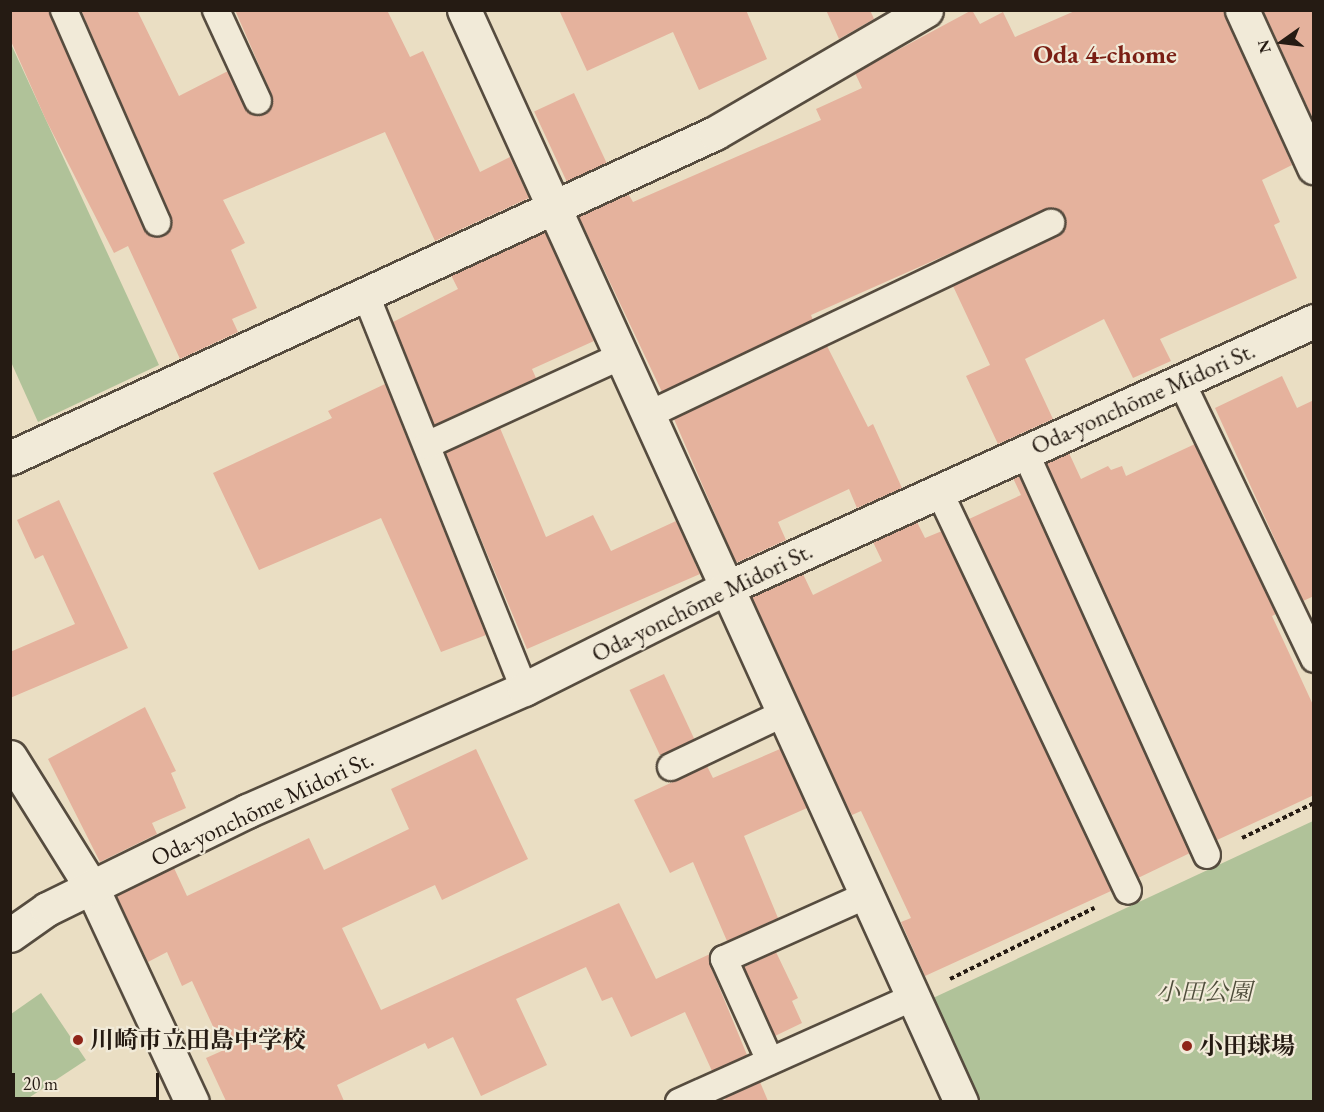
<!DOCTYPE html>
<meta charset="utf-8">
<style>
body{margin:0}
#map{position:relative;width:1324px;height:1112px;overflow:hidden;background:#eadec3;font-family:"EB Garamond","Noto Serif JP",serif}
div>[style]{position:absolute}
.green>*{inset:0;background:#b0c299}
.building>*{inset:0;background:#e5b29d;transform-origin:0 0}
.path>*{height:4px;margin-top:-2px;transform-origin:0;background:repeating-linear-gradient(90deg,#251b13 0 4.5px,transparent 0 7.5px)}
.roads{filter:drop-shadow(2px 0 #564c3f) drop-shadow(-2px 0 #564c3f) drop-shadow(0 2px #564c3f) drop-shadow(0 -2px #564c3f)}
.service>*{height:26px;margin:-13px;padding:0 13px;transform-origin:13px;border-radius:13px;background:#f1ead8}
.minor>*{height:33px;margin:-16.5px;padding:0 16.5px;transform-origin:16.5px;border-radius:16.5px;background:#f1ead8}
.dots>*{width:16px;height:16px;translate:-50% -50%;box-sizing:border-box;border:3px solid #f1ead8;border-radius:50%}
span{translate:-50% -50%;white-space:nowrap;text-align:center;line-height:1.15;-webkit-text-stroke:4.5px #f1ead8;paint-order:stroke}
.street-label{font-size:24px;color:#251b13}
.park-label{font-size:24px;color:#4f4d3b;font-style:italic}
.poi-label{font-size:24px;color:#251b13;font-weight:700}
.left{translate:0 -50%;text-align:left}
.neighbourhood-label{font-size:26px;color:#7a1f14;font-weight:700}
.frame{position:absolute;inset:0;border:12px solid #251b13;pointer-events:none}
.north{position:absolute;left:1252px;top:12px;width:60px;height:60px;-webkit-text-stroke:4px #f1ead8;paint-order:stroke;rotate:256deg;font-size:16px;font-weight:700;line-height:24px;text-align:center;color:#251b13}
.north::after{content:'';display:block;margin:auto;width:21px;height:27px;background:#251b13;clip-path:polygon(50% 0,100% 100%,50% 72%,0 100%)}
.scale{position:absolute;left:12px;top:1073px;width:147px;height:27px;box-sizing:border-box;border:3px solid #251b13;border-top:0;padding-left:8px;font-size:18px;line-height:21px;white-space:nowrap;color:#251b13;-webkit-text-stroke:4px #f1ead8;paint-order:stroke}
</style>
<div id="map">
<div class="green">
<div style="clip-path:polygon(11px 44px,159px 365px,38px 422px,11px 362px)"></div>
<div style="clip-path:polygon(1313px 821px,1313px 1101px,981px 1101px,933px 998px)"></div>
<div style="clip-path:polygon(41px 993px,86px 1060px,24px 1101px,11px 1101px,11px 1014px)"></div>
</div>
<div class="building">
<div style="clip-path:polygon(10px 10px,49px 10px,143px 228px,155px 237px,169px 231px,171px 216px,81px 10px,137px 10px,179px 96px,228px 71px,245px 108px,257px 116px,270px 110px,272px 95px,235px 10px,387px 10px,410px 57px,423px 51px,480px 172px,510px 157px,529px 198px,435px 241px,385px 132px,223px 200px,245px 243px,231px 250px,257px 308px,232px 319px,238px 332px,180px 359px,128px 246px,114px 253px,46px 120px,10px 39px)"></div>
<div style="clip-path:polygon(559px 10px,746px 10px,767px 59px,699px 90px,673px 32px,587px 71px)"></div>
<div style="clip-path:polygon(826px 10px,870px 10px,874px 19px,839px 39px)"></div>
<div style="clip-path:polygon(972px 10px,980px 24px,1003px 12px,1015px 37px,1077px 10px,1224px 10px,1292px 165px,1262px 180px,1280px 222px,1274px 225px,1297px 278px,1160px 339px,1171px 361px,1133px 378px,1104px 319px,1025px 359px,1053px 419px,998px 444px,966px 376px,990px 365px,953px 286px,1058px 236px,1065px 217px,1052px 208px,811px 315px,813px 320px,662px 392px,579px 217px,622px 197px,629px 195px,633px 202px,821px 120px,816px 109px,862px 88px,855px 73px)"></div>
<div style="clip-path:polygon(1263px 10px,1314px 10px,1314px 121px)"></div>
<div style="left:574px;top:93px;width:77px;height:44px;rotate:65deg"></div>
<div style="clip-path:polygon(545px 232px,594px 341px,532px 369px,536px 378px,434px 425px,393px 322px,458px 289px,451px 275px)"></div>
<div style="clip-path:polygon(827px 346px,868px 427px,873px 424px,902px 488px,857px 508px,849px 489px,778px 522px,786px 540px,736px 563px,674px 419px)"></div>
<div style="clip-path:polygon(1282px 376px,1297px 408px,1314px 400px,1314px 596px,1303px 601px,1215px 408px)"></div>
<div style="clip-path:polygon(385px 384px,486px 635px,441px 652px,381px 518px,259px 570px,213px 473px,332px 418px,328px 411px)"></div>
<div style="clip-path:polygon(500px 428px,546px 537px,593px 515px,611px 551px,676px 521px,700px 574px,527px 649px,445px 453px)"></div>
<div style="clip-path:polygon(1195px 444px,1276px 614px,1272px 616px,1314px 707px,1314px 795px,1217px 840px,1046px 463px,1069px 453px,1081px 479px,1108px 466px,1111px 470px,1122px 466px,1126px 476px)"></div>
<div style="clip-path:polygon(1019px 476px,1190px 853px,1138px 878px,969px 519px,1021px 495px,1013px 478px)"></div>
<div style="clip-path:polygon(59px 500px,128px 648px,10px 698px,10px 652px,75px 624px,43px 555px,35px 559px,17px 520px)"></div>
<div style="clip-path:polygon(917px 522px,925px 538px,942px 531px,1111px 891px,925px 976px,901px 922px,911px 918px,861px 811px,852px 815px,841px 793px,752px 597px,803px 574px,813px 595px,882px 561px,873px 542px)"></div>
<div style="left:664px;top:674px;width:72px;height:38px;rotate:65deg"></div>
<div style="clip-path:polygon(145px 707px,176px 771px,171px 773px,186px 808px,152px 823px,157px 834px,100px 862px,48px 759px)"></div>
<div style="clip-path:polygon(476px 749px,528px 859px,442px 900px,435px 885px,342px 928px,381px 1010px,619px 903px,656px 979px,710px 954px,710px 965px,747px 1055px,712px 1071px,685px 1012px,631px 1037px,612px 997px,602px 1001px,586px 967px,516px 999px,547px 1065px,481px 1096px,453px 1037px,428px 1049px,425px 1043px,337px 1085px,344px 1101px,226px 1101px,206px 1058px,224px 1050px,192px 981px,182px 986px,167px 952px,148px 962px,116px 896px,174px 868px,187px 896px,309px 838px,324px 870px,409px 829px,391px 789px)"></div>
<div style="clip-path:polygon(780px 749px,807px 808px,744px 836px,778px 918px,727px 941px,693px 862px,670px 873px,634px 800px,707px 766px,713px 778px)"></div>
<div style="clip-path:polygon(776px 952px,798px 998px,792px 1001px,802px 1023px,775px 1036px,744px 967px)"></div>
<div style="clip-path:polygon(760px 1082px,768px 1101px,726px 1101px,725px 1098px)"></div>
</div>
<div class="path">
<div style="left:1242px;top:838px;width:80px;rotate:-25.9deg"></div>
<div style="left:950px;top:979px;width:161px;rotate:-26.2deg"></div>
</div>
<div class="roads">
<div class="service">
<div style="left:64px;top:10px;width:232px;rotate:66.3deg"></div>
<div style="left:216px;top:10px;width:100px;rotate:65.2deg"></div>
<div style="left:365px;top:293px;width:427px;rotate:68.1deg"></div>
<div style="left:1181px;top:381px;width:308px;rotate:64.4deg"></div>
<div style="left:646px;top:416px;width:449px;rotate:-25.5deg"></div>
<div style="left:427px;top:445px;width:211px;rotate:-24.6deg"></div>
<div style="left:1025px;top:452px;width:442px;rotate:65.7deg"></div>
<div style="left:939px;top:491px;width:442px;rotate:64.7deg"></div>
<div style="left:671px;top:767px;width:123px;rotate:-25.5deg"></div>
<div style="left:770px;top:1061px;width:112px;rotate:-114.3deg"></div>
<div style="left:724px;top:959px;width:154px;rotate:-24.1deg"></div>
<div style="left:679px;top:1102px;width:255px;rotate:-24.1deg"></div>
</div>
<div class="minor">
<div style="left:464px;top:10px;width:1200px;rotate:65.53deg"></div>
<div style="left:1242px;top:10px;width:173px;rotate:65.4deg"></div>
<div style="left:10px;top:458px;width:776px;rotate:-24.75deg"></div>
<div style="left:715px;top:133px;width:244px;rotate:-30.2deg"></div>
<div style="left:10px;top:757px;width:155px;rotate:58deg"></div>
<div style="left:92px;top:888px;width:236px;rotate:65deg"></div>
<div style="left:10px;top:935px;width:45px;rotate:-35.1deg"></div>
<div style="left:47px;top:909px;width:223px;rotate:-26.1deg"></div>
<div style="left:247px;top:811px;width:303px;rotate:-23.8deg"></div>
<div style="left:524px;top:689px;width:224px;rotate:-26.6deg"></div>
<div style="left:724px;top:589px;width:648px;rotate:-24.43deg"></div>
</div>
</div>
<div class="dots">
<div style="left:78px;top:1040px;background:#8f2418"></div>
<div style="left:1187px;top:1046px;background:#8f2418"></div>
</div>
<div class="street-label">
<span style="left:1143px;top:398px;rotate:-24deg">Oda-yonchōme Midori St.</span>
<span style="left:702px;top:602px;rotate:-26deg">Oda-yonchōme Midori St.</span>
<span style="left:262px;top:808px;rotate:-25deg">Oda-yonchōme Midori St.</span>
</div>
<div class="park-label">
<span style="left:1204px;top:992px">小田公園</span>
</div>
<div class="poi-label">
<span class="left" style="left:90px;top:1040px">川崎市立田島中学校</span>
<span class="left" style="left:1199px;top:1046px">小田球場</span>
</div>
<div class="neighbourhood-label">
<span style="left:1105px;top:55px">Oda 4-chome</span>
</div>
<div class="frame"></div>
<div class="north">N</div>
<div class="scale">20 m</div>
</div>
